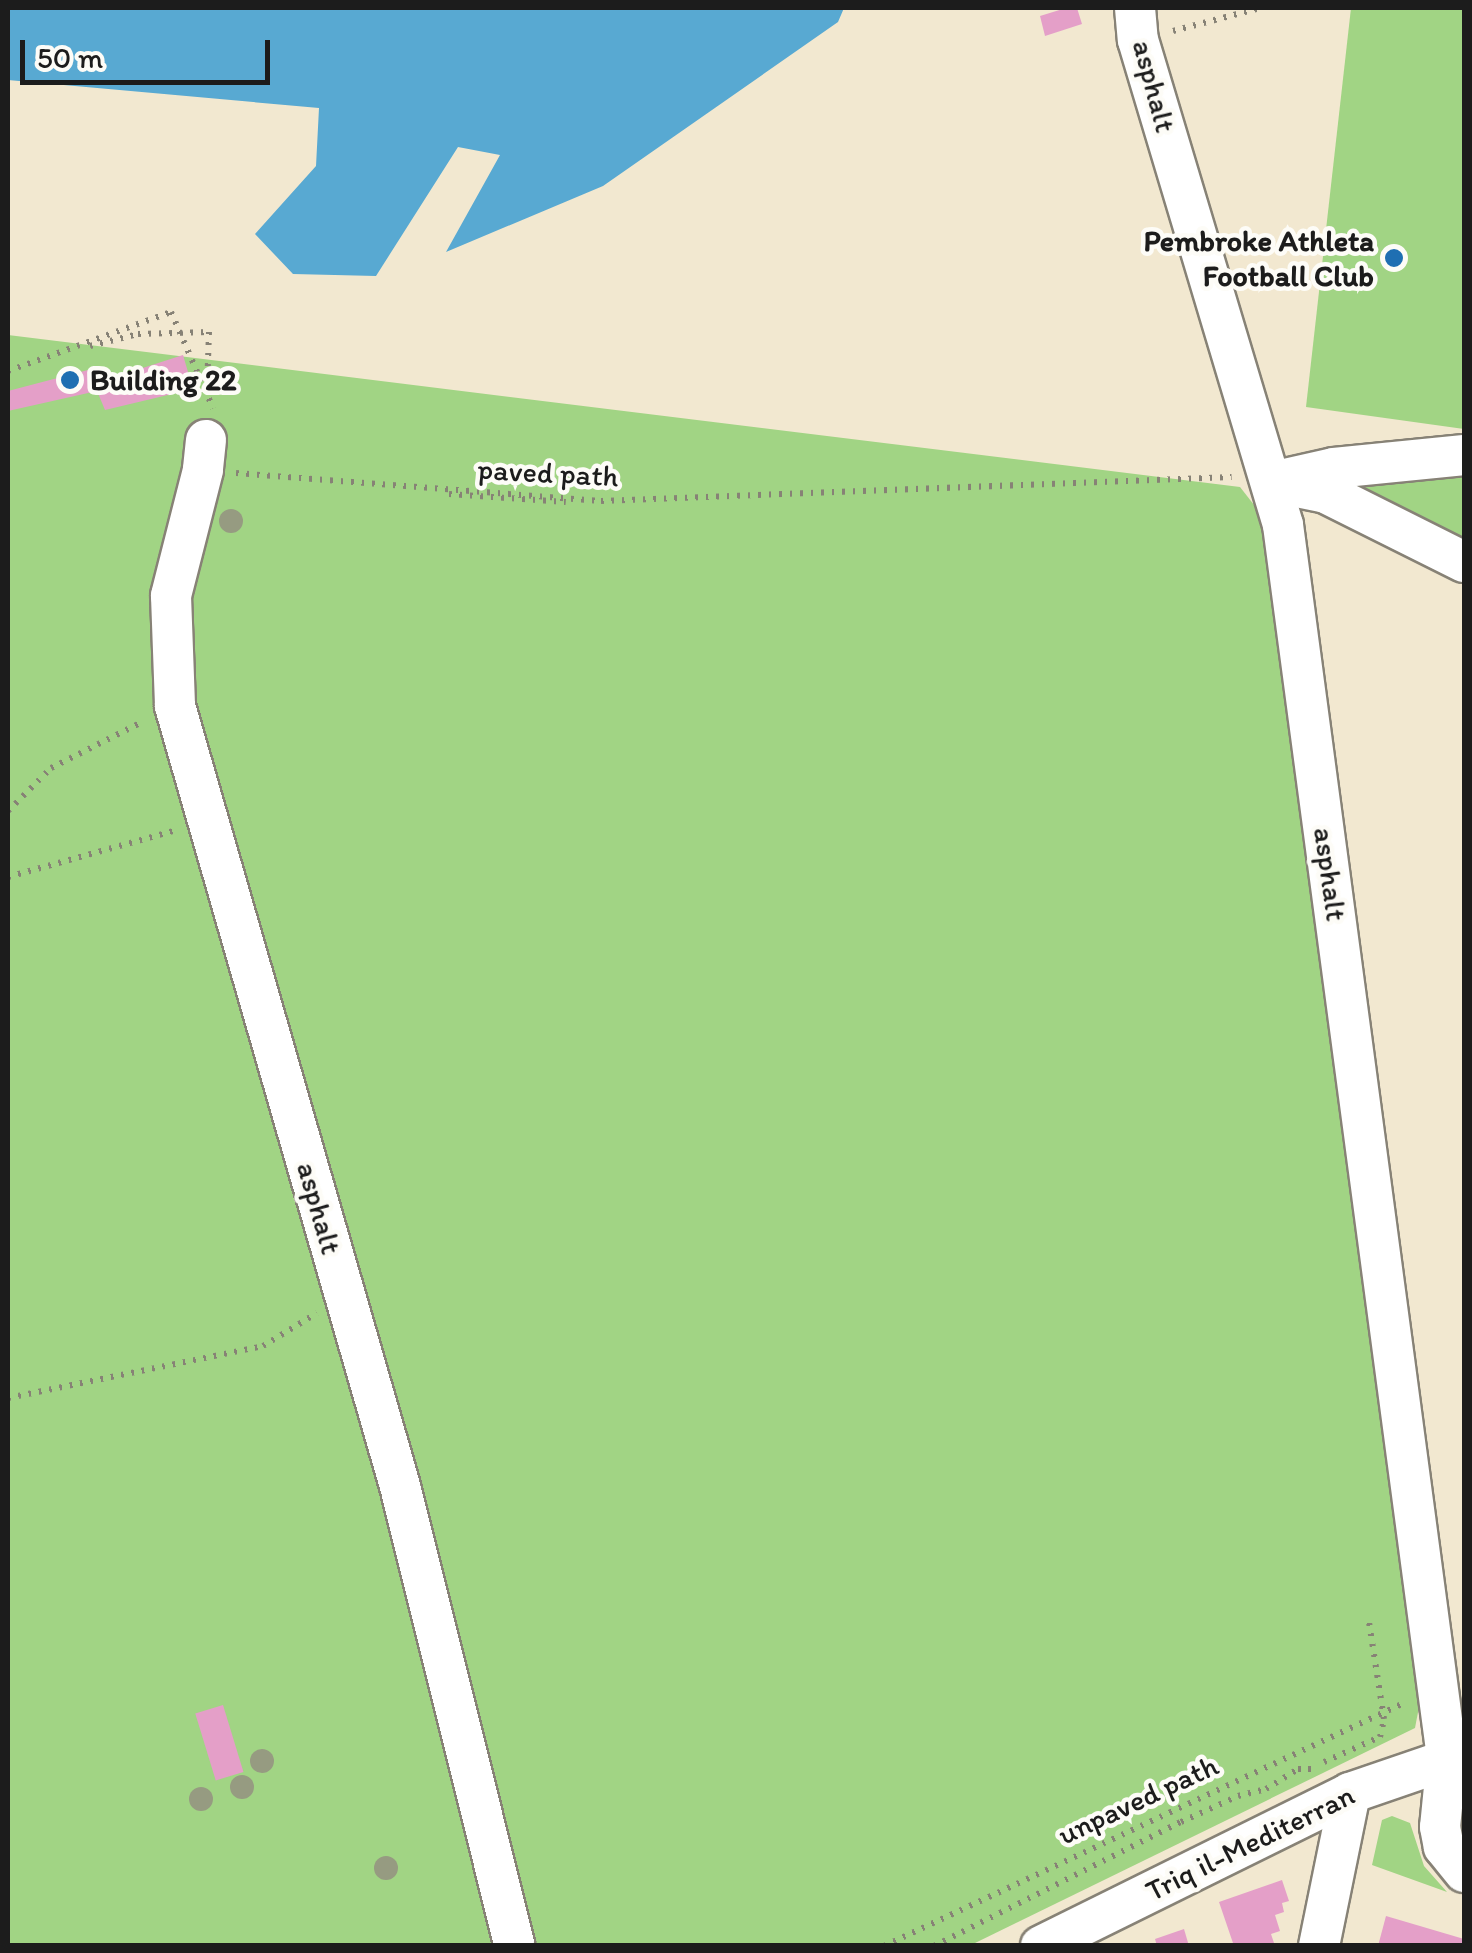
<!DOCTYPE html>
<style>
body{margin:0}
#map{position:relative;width:1472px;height:1953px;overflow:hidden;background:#f2e8d0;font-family:Itim,sans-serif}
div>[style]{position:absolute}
.green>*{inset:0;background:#a1d484}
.water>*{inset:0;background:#58a9d2}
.building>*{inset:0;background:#e49fc8;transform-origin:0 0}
.path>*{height:6px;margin-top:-3px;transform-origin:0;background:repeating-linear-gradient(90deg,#878276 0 2.5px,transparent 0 10.5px)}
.roads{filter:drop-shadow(2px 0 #878276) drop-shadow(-2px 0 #878276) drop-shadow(0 2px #878276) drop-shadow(0 -2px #878276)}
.minor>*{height:40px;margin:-20px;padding:0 20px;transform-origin:20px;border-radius:20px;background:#fff}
.trees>*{width:24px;height:24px;margin:-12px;border-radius:50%;background:#969b81}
.dots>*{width:28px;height:28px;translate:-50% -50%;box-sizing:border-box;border:5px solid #fdfcf7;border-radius:50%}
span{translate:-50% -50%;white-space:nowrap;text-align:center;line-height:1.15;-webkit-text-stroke:9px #fdfcf7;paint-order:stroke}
.street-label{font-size:30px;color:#1c1c1c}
.poi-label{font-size:30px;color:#1c1c1c;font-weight:700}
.right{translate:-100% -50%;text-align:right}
.left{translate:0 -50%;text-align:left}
.frame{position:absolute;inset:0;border:10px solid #1c1c1c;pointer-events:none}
.scale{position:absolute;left:20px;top:40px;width:250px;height:45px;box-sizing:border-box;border:5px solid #1c1c1c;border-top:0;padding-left:12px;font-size:30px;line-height:35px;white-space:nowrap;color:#1c1c1c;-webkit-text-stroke:8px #fdfcf7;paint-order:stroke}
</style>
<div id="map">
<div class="green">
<div style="clip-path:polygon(1351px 8px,1464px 8px,1464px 429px,1306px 407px)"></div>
<div style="clip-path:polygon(8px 335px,1240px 487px,1269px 524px,1393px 1461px,1419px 1707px,1415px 1728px,971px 1945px,8px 1946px)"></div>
<div style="clip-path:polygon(1464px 474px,1464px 544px,1340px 487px)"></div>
<div style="clip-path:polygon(1392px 1816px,1410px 1823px,1424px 1866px,1447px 1892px,1372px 1865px,1382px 1820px)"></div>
</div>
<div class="water">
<div style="clip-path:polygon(8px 8px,844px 8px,838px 22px,603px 186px,446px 252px,500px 155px,458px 147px,376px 276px,293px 274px,255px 234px,316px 166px,319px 108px,8px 80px)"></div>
</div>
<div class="building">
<div style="clip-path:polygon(1066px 8px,1077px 8px,1082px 24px,1045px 36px,1040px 16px)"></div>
<div style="clip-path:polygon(183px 355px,193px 389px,105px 410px,97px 391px,8px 411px,8px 391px,88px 370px,93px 384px)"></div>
<div style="left:223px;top:1705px;width:70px;height:29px;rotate:73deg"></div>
<div style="clip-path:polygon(1282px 1880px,1289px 1901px,1282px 1903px,1284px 1912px,1275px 1915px,1280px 1931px,1271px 1934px,1275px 1946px,1234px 1946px,1219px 1902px)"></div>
<div style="clip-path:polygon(1386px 1916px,1464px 1939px,1464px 1946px,1378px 1946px)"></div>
<div style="clip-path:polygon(1184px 1929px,1189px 1946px,1157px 1946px,1155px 1939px)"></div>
</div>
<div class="path">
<div style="left:1173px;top:31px;width:90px;rotate:-14.8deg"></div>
<div style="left:90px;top:346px;width:49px;rotate:-14deg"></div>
<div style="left:138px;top:334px;width:71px;rotate:-1.6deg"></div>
<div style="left:209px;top:332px;width:57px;rotate:92deg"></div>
<div style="left:8px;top:371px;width:173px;rotate:-19.9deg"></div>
<div style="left:171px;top:312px;width:105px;rotate:66.4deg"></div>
<div style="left:236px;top:473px;width:366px;rotate:4.4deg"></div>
<div style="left:601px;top:501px;width:631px;rotate:-2.18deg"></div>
<div style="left:449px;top:494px;width:117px;rotate:3.9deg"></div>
<div style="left:8px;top:811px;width:61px;rotate:-45deg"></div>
<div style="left:51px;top:768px;width:102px;rotate:-26.8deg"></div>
<div style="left:8px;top:877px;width:171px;rotate:-15.6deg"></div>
<div style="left:8px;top:1398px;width:260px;rotate:-11.5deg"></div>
<div style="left:263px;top:1346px;width:63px;rotate:-31.4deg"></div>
<div style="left:1324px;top:1762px;width:61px;rotate:-24.1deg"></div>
<div style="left:1380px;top:1737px;width:18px;rotate:-77deg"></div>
<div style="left:1384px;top:1719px;width:104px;rotate:-98.8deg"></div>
<div style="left:884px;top:1946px;width:574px;rotate:-25.05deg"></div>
<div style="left:934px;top:1946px;width:276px;rotate:-26.7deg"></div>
<div style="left:1181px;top:1822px;width:63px;rotate:-24.5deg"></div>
<div style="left:1238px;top:1796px;width:29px;rotate:-14deg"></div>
<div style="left:1266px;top:1789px;width:38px;rotate:-32deg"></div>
<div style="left:1298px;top:1769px;width:16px"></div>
</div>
<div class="roads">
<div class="minor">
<div style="left:1135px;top:8px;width:32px;rotate:85deg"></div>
<div style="left:1138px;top:40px;width:506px;rotate:73.35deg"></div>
<div style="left:1283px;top:525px;width:1243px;rotate:82.42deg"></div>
<div style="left:1447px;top:1757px;width:70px;rotate:95.7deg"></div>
<div style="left:1440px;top:1827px;width:20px;rotate:79deg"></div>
<div style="left:1444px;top:1847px;width:32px;rotate:51deg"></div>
<div style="left:206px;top:440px;width:30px;rotate:96deg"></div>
<div style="left:203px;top:470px;width:130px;rotate:104.3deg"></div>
<div style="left:171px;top:596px;width:110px;rotate:87.9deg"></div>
<div style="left:175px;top:706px;width:812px;rotate:73.91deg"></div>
<div style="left:400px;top:1486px;width:474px;rotate:76deg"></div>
<div style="left:1285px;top:479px;width:50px;rotate:-12.7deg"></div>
<div style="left:1334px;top:468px;width:131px;rotate:-5.7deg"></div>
<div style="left:1272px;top:482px;width:55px;rotate:11.5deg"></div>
<div style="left:1326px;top:493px;width:154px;rotate:26.6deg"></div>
<div style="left:1041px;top:1946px;width:345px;rotate:-26.3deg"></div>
<div style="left:1350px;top:1793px;width:120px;rotate:-18.9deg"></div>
<div style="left:1319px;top:1946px;width:156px;rotate:-78.5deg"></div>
</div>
</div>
<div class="trees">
<div style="left:231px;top:521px"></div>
<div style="left:262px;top:1761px"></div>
<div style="left:242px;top:1787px"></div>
<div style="left:201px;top:1799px"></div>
<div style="left:386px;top:1868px"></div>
</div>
<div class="dots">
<div style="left:1394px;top:258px;background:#1f6fb2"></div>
<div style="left:70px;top:380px;background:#1f6fb2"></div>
</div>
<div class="street-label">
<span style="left:1154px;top:86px;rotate:75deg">asphalt</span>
<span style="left:548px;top:473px;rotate:3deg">paved path</span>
<span style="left:1330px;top:874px;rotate:82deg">asphalt</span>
<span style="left:319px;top:1208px;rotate:74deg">asphalt</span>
<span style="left:1138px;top:1800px;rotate:-25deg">unpaved path</span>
<span style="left:1250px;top:1843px;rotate:-26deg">Triq il-Mediterran</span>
</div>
<div class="poi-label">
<span class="right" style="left:1374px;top:258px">Pembroke Athleta<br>Football Club</span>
<span class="left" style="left:90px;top:380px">Building 22</span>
</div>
<div class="frame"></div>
<div class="scale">50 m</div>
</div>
